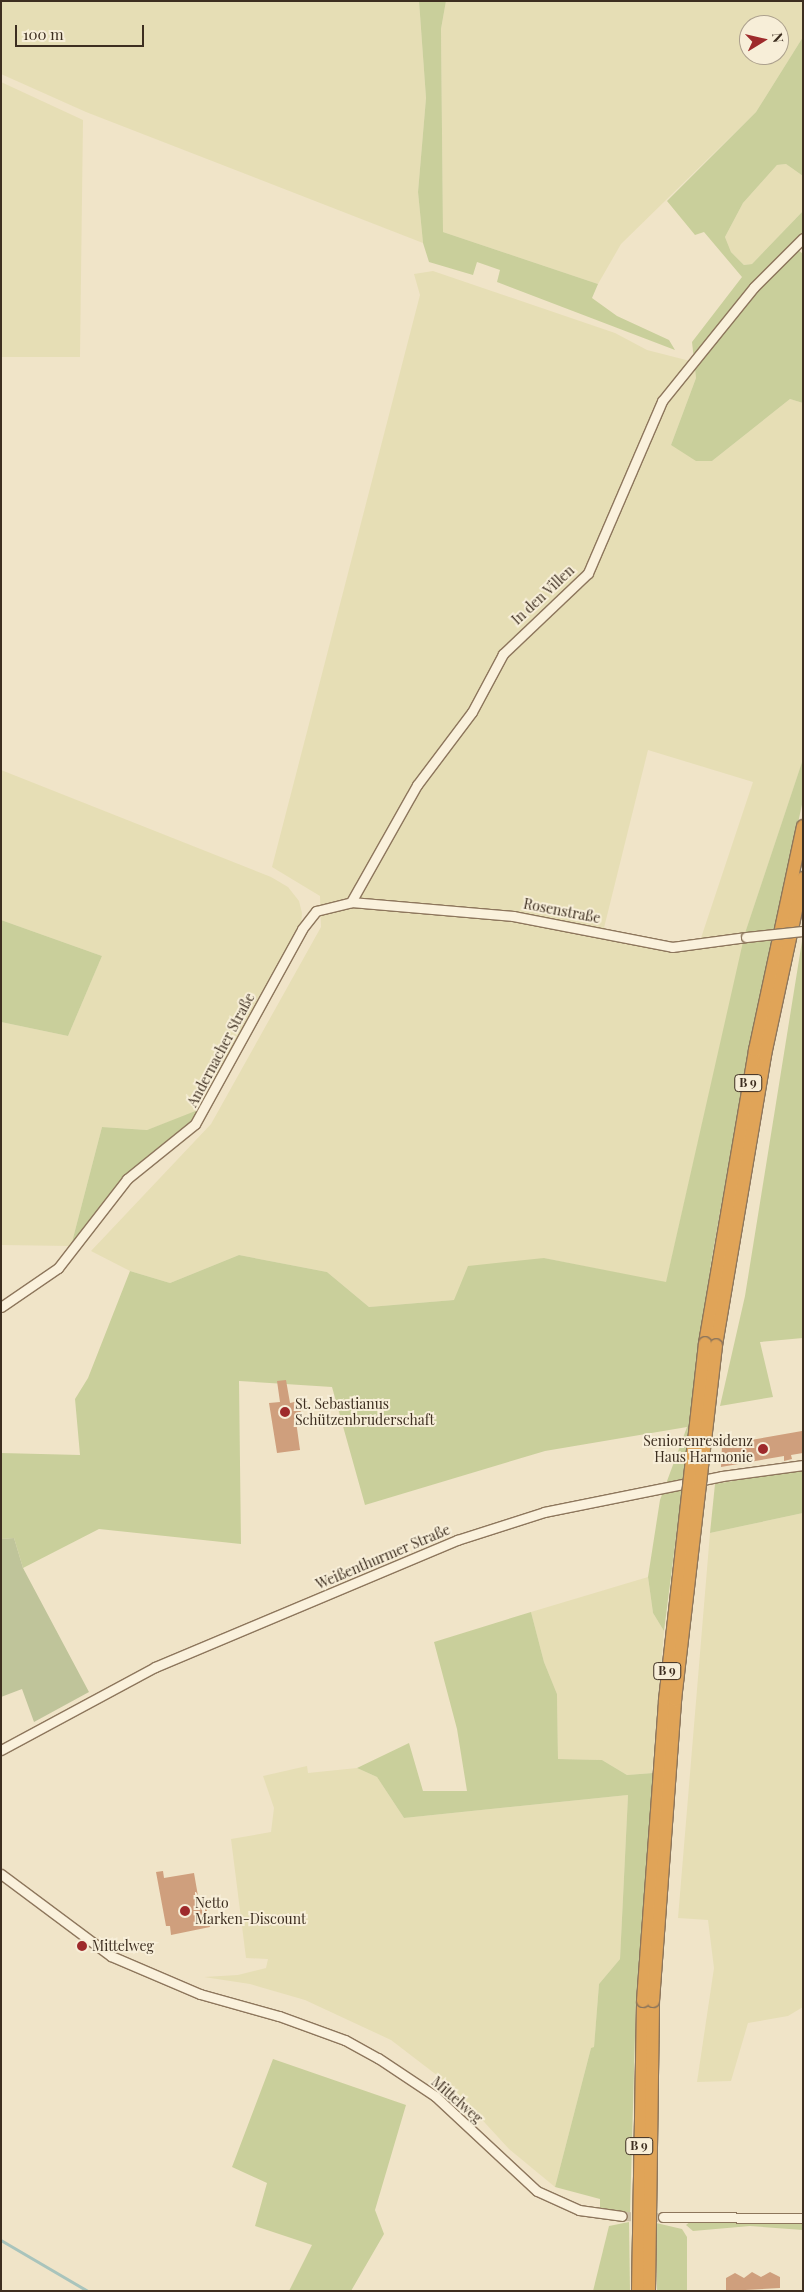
<!DOCTYPE html>
<meta charset="utf-8">
<style>
body{margin:0}
#map{position:relative;width:804px;height:2292px;overflow:hidden;background:#f0e4c8;font-family:"Playfair Display",serif}
div>[style]{position:absolute}
.farmland>*{inset:0;background:#e6deb5}
.green>*{inset:0;background:#c9cf9b}
.cemetery>*{inset:0;background:#bfc49a}
.stream>*{height:2.5px;margin:-1.25px;padding:0 1.25px;transform-origin:1.25px;border-radius:1.25px;background:#a9c4bc}
.building>*{inset:0;background:#cf9f7d}
.minor-tunnel>*{height:9px;margin-top:-4.5px;transform-origin:0;background:repeating-linear-gradient(90deg,#ccc0a6 0 9px,transparent 0 13.5px)}
.roads{filter:drop-shadow(1px 0 #8d765c) drop-shadow(-1px 0 #8d765c) drop-shadow(0 1px #8d765c) drop-shadow(0 -1px #8d765c)}
.minor>*{height:9px;margin:-4.5px;padding:0 4.5px;transform-origin:4.5px;border-radius:4.5px;background:#faf1dc}
.highway>*{height:12px;margin:-6px;padding:0 6px;transform-origin:6px;border-radius:6px;background:#e0a458}
.bridges{filter:drop-shadow(1px 0 #8d765c) drop-shadow(-1px 0 #8d765c) drop-shadow(0 1px #8d765c) drop-shadow(0 -1px #8d765c)}
.minor-bridge>*{height:9px;margin:-4.5px;padding:0 4.5px;transform-origin:4.5px;border-radius:4.5px;background:#faf1dc}
.highway-bridge>*{height:12px;margin:-6px;padding:0 6px;transform-origin:6px;border-radius:6px;background:#e0a458}
.dots>*{width:14px;height:14px;translate:-50% -50%;box-sizing:border-box;border:2px solid #f7eed8;border-radius:50%}
span{translate:-50% -50%;white-space:nowrap;text-align:center;line-height:1.15;-webkit-text-stroke:4px #f7eed8;paint-order:stroke}
.shield-label span{padding:1px 4px;background:#f7eed8;border:1px solid;border-radius:4px;-webkit-text-stroke-width:0}
.shield-label{font-size:12px;color:#3d2e20;font-weight:700}
.street-label{font-size:14px;color:#3d2e20}
.poi-label{font-size:14px;color:#3d2e20}
.left{translate:0 -50%;text-align:left}
.right{translate:-100% -50%;text-align:right}
.frame{position:absolute;inset:0;border:2px solid #3d2e20;pointer-events:none}
.north{position:absolute;left:739px;top:15px;width:50px;height:50px;box-sizing:border-box;background:#f7eed8;border:1px solid #ada18e;border-radius:50%;rotate:81deg;font-size:14px;font-weight:700;line-height:20px;text-align:center;color:#3d2e20}
.north::after{content:'';display:block;margin:auto;width:18px;height:22px;background:#9e2a2b;clip-path:polygon(50% 0,100% 100%,50% 72%,0 100%)}
.scale{position:absolute;left:15px;top:25px;width:129px;height:22px;box-sizing:border-box;border:2px solid #3d2e20;border-top:0;padding-left:6px;font-size:15px;line-height:18px;white-space:nowrap;color:#3d2e20;-webkit-text-stroke:4px #f7eed8;paint-order:stroke}
</style>
<div id="map">
<div class="farmland">
<div style="clip-path:polygon(1px 1px,419px 1px,426px 98px,418px 192px,423px 243px,86px 112px,1px 74px)"></div>
<div style="clip-path:polygon(evenodd,446px 1px,803px 1px,803px 37px,756px 112px,621px 244px,598px 284px,443px 232px,441px 29px,446px 1px,749px 25px,779px 25px,779px 55px,749px 55px,749px 25px)"></div>
<div style="clip-path:polygon(1px 82px,83px 120px,80px 357px,1px 357px)"></div>
<div style="clip-path:polygon(786px 164px,803px 176px,803px 211px,752px 264px,744px 265px,731px 252px,725px 237px,743px 203px,777px 165px)"></div>
<div style="clip-path:polygon(433px 271px,615px 333px,647px 350px,694px 362px,696px 378px,671px 445px,712px 461px,790px 399px,803px 403px,803px 759px,745px 933px,700px 941px,753px 782px,648px 750px,602px 936px,671px 952px,744px 941px,666px 1283px,544px 1258px,454px 1300px,369px 1307px,327px 1272px,239px 1255px,170px 1283px,130px 1271px,91px 1251px,211px 1124px,321px 927px,320px 896px,272px 867px,420px 295px,414px 274px)"></div>
<div style="clip-path:polygon(1px 770px,271px 877px,288px 887px,299px 901px,302px 913px,301px 925px,198px 1111px,147px 1130px,102px 1127px,71px 1246px,1px 1245px,1px 1022px,68px 1036px,102px 956px,1px 920px)"></div>
<div style="clip-path:polygon(803px 1513px,803px 2007px,788px 2016px,748px 2023px,731px 2081px,697px 2082px,714px 1968px,708px 1920px,678px 1918px,710px 1533px)"></div>
<div style="clip-path:polygon(648px 1577px,653px 1613px,664px 1631px,652px 1773px,627px 1775px,602px 1760px,558px 1759px,557px 1694px,544px 1662px,531px 1612px)"></div>
<div style="clip-path:polygon(307px 1766px,308px 1773px,357px 1768px,377px 1777px,404px 1818px,628px 1795px,620px 1959px,599px 1984px,594px 2048px,591px 2048px,555px 2187px,509px 2149px,451px 2086px,391px 2040px,305px 2000px,250px 1984px,204px 1977px,238px 1975px,266px 1968px,268px 1959px,246px 1958px,231px 1839px,271px 1832px,274px 1808px,263px 1776px)"></div>
</div>
<div class="green">
<div style="clip-path:polygon(419px 1px,446px 1px,441px 29px,443px 232px,598px 284px,592px 298px,617px 316px,669px 340px,675px 350px,497px 282px,500px 270px,477px 262px,473px 275px,429px 262px,423px 243px,418px 192px,426px 98px)"></div>
<div style="clip-path:polygon(803px 37px,803px 176px,786px 164px,777px 165px,743px 203px,725px 237px,731px 252px,744px 265px,752px 264px,803px 211px,803px 243px,797px 249px,803px 254px,803px 403px,790px 399px,712px 461px,696px 461px,671px 445px,696px 378px,692px 342px,742px 277px,704px 232px,695px 235px,667px 201px,756px 112px)"></div>
<div style="clip-path:polygon(803px 759px,803px 800px,750px 1043px,711px 1263px,664px 1631px,653px 1613px,648px 1577px,660px 1500px,687px 1427px,545px 1451px,365px 1505px,332px 1387px,239px 1381px,241px 1544px,99px 1529px,23px 1568px,14px 1538px,1px 1539px,1px 1453px,80px 1455px,75px 1399px,88px 1378px,130px 1271px,170px 1283px,239px 1255px,327px 1272px,369px 1307px,454px 1300px,468px 1266px,544px 1258px,666px 1282px,745px 933px)"></div>
<div style="clip-path:polygon(1px 920px,102px 956px,68px 1036px,1px 1022px)"></div>
<div style="clip-path:polygon(803px 935px,803px 1338px,760px 1342px,773px 1397px,720px 1406px,745px 1296px)"></div>
<div style="clip-path:polygon(198px 1110px,192px 1124px,124px 1178px,71px 1246px,102px 1127px,147px 1130px)"></div>
<div style="clip-path:polygon(803px 1469px,803px 1513px,710px 1533px,715px 1484px)"></div>
<div style="clip-path:polygon(531px 1612px,544px 1662px,557px 1694px,558px 1759px,602px 1760px,627px 1775px,653px 1773px,636px 2000px,630px 2213px,600px 2210px,600px 2199px,555px 2187px,591px 2048px,594px 2047px,599px 1984px,620px 1959px,628px 1795px,404px 1818px,377px 1777px,357px 1768px,409px 1743px,423px 1791px,467px 1791px,457px 1729px,434px 1642px)"></div>
<div style="clip-path:polygon(273px 2059px,406px 2105px,375px 2210px,384px 2234px,351px 2291px,289px 2291px,312px 2245px,255px 2226px,267px 2183px,232px 2167px)"></div>
<div style="clip-path:polygon(691px 2221px,784px 2222px,803px 2224px,803px 2230px,750px 2226px,693px 2231px,686px 2225px)"></div>
<div style="clip-path:polygon(629px 2222px,630px 2291px,593px 2291px,609px 2226px)"></div>
<div style="clip-path:polygon(656px 2223px,682px 2229px,687px 2237px,687px 2291px,657px 2291px)"></div>
</div>
<div class="cemetery">
<div style="clip-path:polygon(14px 1538px,23px 1568px,89px 1692px,34px 1722px,22px 1689px,1px 1697px,1px 1539px)"></div>
</div>
<div class="stream">
<div style="left:1px;top:2240px;width:101px;rotate:30.4deg"></div>
</div>
<div class="building">
<div style="clip-path:polygon(286px 1380px,290px 1403px,299px 1401px,302px 1420px,296px 1421px,300px 1450px,277px 1453px,269px 1403px,280px 1402px,277px 1381px)"></div>
<div style="clip-path:polygon(802px 1431px,803px 1453px,791px 1455px,792px 1459px,784px 1461px,784px 1456px,721px 1467px,722px 1445px)"></div>
<div style="clip-path:polygon(163px 1871px,164px 1878px,194px 1873px,198px 1896px,204px 1895px,210px 1927px,171px 1935px,170px 1926px,166px 1926px,156px 1872px)"></div>
<div style="clip-path:polygon(752px 2272px,761px 2277px,770px 2272px,780px 2277px,780px 2288px,726px 2291px,726px 2278px,735px 2273px,744px 2278px)"></div>
</div>
<div class="minor-tunnel">
<div style="left:622px;top:2216px;width:41px;rotate:1.4deg"></div>
</div>
<div class="roads">
<div class="minor">
<div style="left:351px;top:902px;width:134px;rotate:-60.6deg"></div>
<div style="left:417px;top:785px;width:91px;rotate:-53deg"></div>
<div style="left:472px;top:712px;width:66px;rotate:-61.9deg"></div>
<div style="left:503px;top:654px;width:117px;rotate:-43.6deg"></div>
<div style="left:588px;top:573px;width:187px;rotate:-66.7deg"></div>
<div style="left:662px;top:401px;width:146px;rotate:-51.1deg"></div>
<div style="left:754px;top:287px;width:69px;rotate:-45deg"></div>
<div style="left:1px;top:1307px;width:69px;rotate:-34.4deg"></div>
<div style="left:58px;top:1268px;width:113px;rotate:-52.2deg"></div>
<div style="left:127px;top:1179px;width:87px;rotate:-39deg"></div>
<div style="left:195px;top:1124px;width:222px;rotate:-61.2deg"></div>
<div style="left:302px;top:929px;width:23px;rotate:-52deg"></div>
<div style="left:316px;top:911px;width:36px;rotate:-14deg"></div>
<div style="left:351px;top:902px;width:163px;rotate:4.9deg"></div>
<div style="left:513px;top:916px;width:162px;rotate:11deg"></div>
<div style="left:672px;top:947px;width:75px;rotate:-7.7deg"></div>
<div style="left:1px;top:1750px;width:175px;rotate:-28.3deg"></div>
<div style="left:155px;top:1667px;width:328px;rotate:-22.8deg"></div>
<div style="left:457px;top:1540px;width:91px;rotate:-17.8deg"></div>
<div style="left:544px;top:1512px;width:182px;rotate:-11.4deg"></div>
<div style="left:722px;top:1476px;width:82px;rotate:-7.7deg"></div>
<div style="left:1px;top:1874px;width:137px;rotate:36.7deg"></div>
<div style="left:111px;top:1956px;width:97px;rotate:23.1deg"></div>
<div style="left:200px;top:1994px;width:82px;rotate:15.6deg"></div>
<div style="left:279px;top:2016px;width:70px;rotate:20deg"></div>
<div style="left:345px;top:2040px;width:38px;rotate:29deg"></div>
<div style="left:378px;top:2058px;width:69px;rotate:33.7deg"></div>
<div style="left:435px;top:2096px;width:139px;rotate:43deg"></div>
<div style="left:537px;top:2191px;width:46px;rotate:24.3deg"></div>
<div style="left:579px;top:2210px;width:43px;rotate:7.9deg"></div>
<div style="left:663px;top:2217px;width:140px;rotate:0.4deg"></div>
</div>
<div class="highway">
<div style="left:705px;top:1343px;width:297px;rotate:-80.3deg"></div>
<div style="left:755px;top:1050px;width:229px;rotate:-77.9deg"></div>
<div style="left:716px;top:1345px;width:294px;rotate:-80.4deg"></div>
<div style="left:765px;top:1055px;width:181px;rotate:-77.9deg"></div>
<div style="left:638px;top:2291px;width:290px;rotate:-89deg"></div>
<div style="left:649px;top:2291px;width:290px;rotate:-89.2deg"></div>
</div>
</div>
<div class="bridges">
<div class="minor-bridge">
<div style="left:746px;top:937px;width:57px;rotate:-6deg"></div>
</div>
<div class="highway-bridge">
<div style="left:643px;top:2001px;width:302px;rotate:-85.8deg"></div>
<div style="left:665px;top:1700px;width:359px;rotate:-83.6deg"></div>
<div style="left:653px;top:2001px;width:302px;rotate:-85.8deg"></div>
<div style="left:675px;top:1700px;width:357px;rotate:-83.4deg"></div>
</div>
</div>
<div class="dots">
<div style="left:285px;top:1412px;background:#9e2a2b"></div>
<div style="left:763px;top:1449px;background:#9e2a2b"></div>
<div style="left:185px;top:1911px;background:#9e2a2b"></div>
<div style="left:82px;top:1946px;background:#9e2a2b"></div>
</div>
<div class="shield-label">
<span style="left:748px;top:1083px">B 9</span>
<span style="left:667px;top:1671px">B 9</span>
<span style="left:639px;top:2146px">B 9</span>
</div>
<div class="street-label">
<span style="left:543px;top:595px;rotate:-43deg">In den Villen</span>
<span style="left:562px;top:911px;rotate:11deg">Rosenstraße</span>
<span style="left:221px;top:1050px;rotate:-62deg">Andernacher Straße</span>
<span style="left:383px;top:1557px;rotate:-23deg">Weißenthurmer Straße</span>
<span style="left:457px;top:2100px;rotate:41deg">Mittelweg</span>
</div>
<div class="poi-label">
<span class="left" style="left:295px;top:1412px">St. Sebastianus<br>Schützenbruderschaft</span>
<span class="right" style="left:753px;top:1449px">Seniorenresidenz<br>Haus Harmonie</span>
<span class="left" style="left:195px;top:1911px">Netto<br>Marken-Discount</span>
<span class="left" style="left:92px;top:1946px">Mittelweg</span>
</div>
<div class="frame"></div>
<div class="north">N</div>
<div class="scale">100 m</div>
</div>
